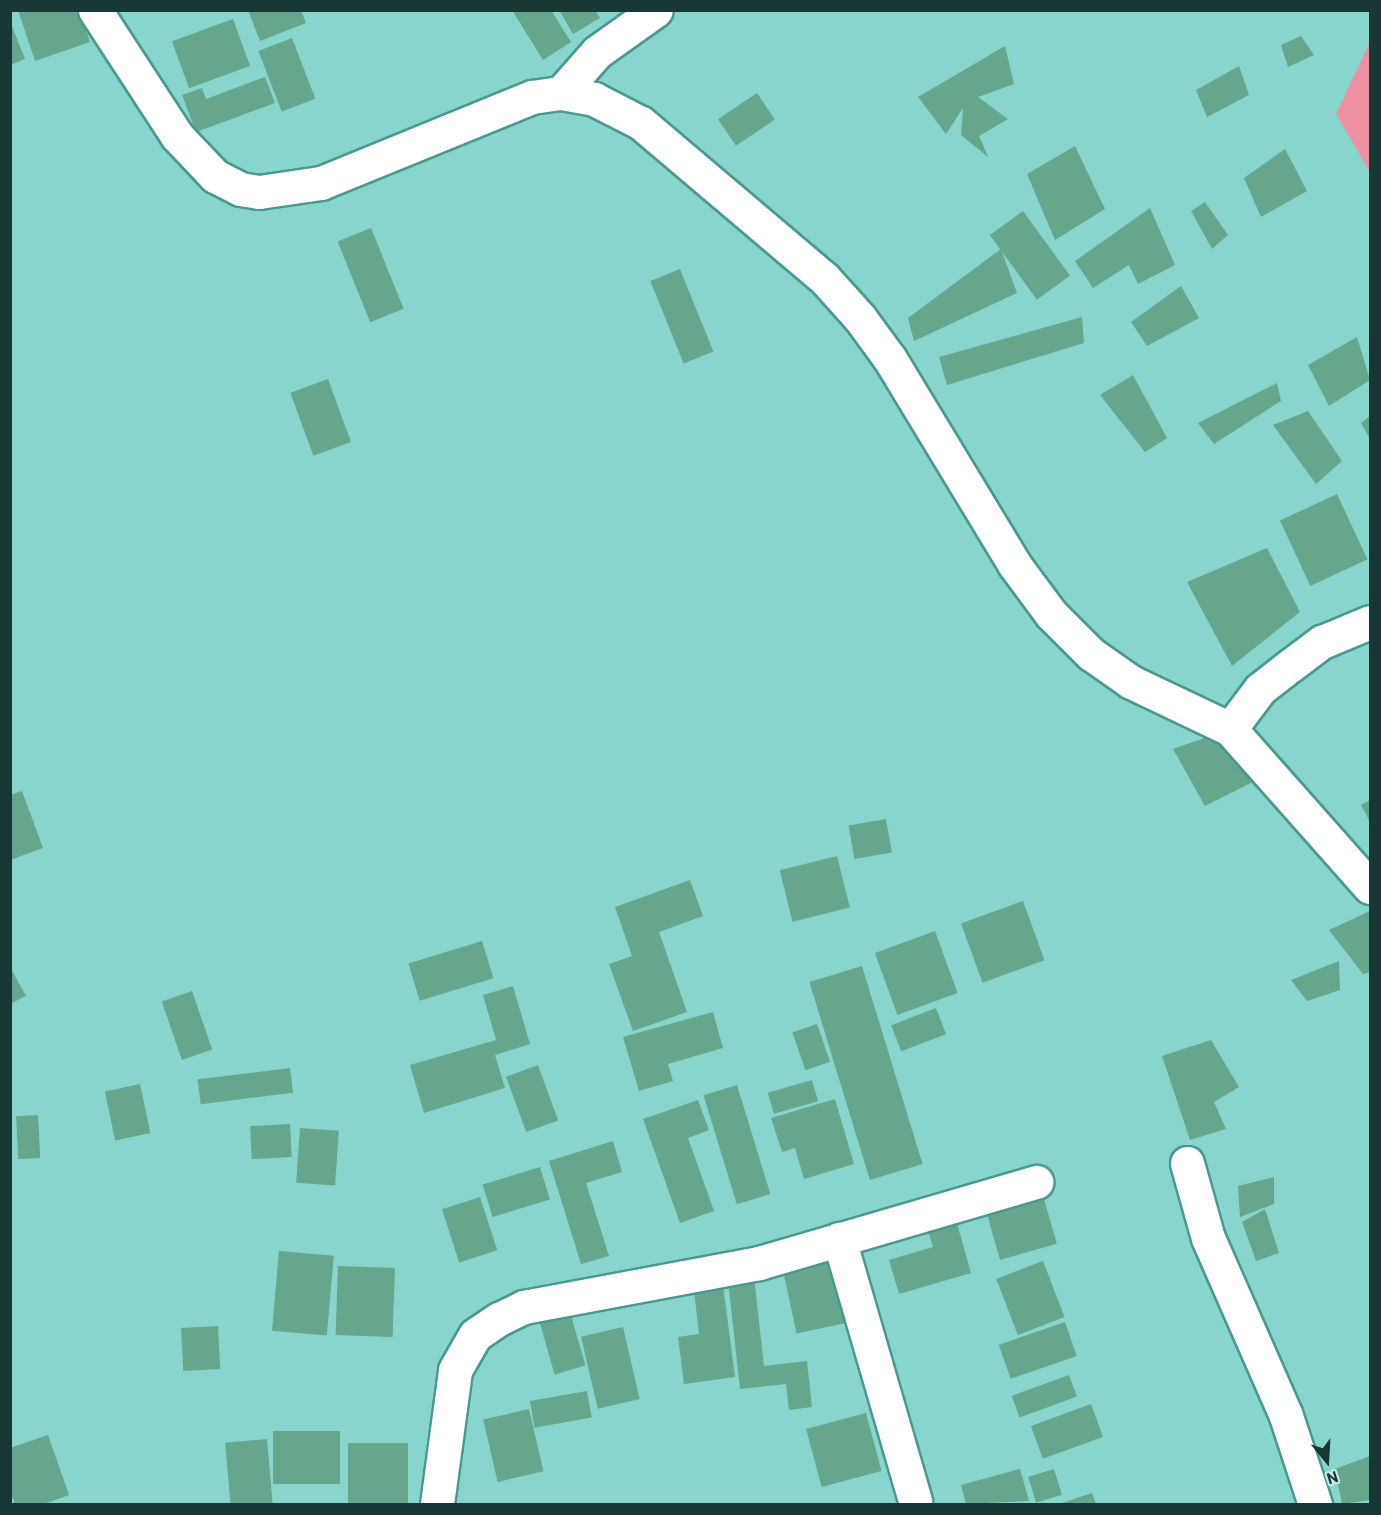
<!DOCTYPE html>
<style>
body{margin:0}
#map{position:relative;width:1381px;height:1515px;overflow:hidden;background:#88d5cd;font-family:Barlow,sans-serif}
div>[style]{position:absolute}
.green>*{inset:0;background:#ef91a4}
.building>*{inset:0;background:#65a68c;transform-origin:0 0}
.roads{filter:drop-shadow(2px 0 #4b9890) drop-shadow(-2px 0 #4b9890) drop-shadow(0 2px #4b9890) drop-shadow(0 -2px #4b9890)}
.minor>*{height:33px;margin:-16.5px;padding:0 16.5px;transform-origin:16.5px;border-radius:16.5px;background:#fff}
span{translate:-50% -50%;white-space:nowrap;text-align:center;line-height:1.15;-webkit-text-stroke:4.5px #c9eee9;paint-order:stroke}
.frame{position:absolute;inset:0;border:12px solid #173834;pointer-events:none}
.north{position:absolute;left:1297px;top:1431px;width:60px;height:60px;-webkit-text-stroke:4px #c9eee9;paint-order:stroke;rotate:162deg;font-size:16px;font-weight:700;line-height:24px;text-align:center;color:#173834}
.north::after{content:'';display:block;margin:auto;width:21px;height:27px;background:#173834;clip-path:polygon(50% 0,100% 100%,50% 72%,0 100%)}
</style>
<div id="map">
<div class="green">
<div style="clip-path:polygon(1370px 42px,1370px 172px,1336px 114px)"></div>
</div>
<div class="building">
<div style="clip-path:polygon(18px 10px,79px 10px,90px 42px,35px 61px)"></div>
<div style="clip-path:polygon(248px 10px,301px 10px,306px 23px,260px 41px)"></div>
<div style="clip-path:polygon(512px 10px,551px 10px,571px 42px,543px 60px)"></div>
<div style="clip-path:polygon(559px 10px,595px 10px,600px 18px,573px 34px)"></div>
<div style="left:233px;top:19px;width:50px;height:65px;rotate:70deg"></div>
<div style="clip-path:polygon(10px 21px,25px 59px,10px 65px)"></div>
<div style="clip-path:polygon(1301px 36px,1314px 55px,1288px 67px,1281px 45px)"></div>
<div style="left:292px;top:38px;width:65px;height:36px;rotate:69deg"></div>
<div style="clip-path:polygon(1005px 46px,1014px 84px,978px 97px,1008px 119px,979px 136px,988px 157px,961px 135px,963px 108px,946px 134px,918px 97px)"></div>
<div style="clip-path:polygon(1239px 66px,1249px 95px,1207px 117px,1196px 90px)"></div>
<div style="clip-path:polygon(265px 77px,275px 103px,196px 132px,182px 95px,202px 88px,206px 99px)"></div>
<div style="left:757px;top:93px;width:32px;height:47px;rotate:56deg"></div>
<div style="clip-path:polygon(1075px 146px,1105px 209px,1055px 240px,1027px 174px)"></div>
<div style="clip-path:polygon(1285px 149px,1307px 191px,1261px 217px,1244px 178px)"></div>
<div style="clip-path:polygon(1205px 202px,1228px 235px,1212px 249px,1191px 211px)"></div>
<div style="clip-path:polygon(1150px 208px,1175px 265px,1138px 284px,1129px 265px,1093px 288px,1075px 261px)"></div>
<div style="left:1023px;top:211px;width:80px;height:41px;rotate:54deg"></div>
<div style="left:371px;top:228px;width:87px;height:36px;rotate:68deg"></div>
<div style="clip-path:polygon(1001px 249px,1017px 293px,914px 341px,908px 318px)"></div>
<div style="left:680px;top:269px;width:89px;height:32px;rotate:68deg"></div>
<div style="clip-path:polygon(1181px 286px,1199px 318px,1147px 346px,1131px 322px)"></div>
<div style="clip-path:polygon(1082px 317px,1084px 343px,947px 385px,939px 357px)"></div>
<div style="clip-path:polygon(1357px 337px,1370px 380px,1329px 406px,1308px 365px)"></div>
<div style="clip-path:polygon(1133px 375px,1167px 438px,1145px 452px,1100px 395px)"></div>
<div style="left:328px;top:379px;width:67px;height:40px;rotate:70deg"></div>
<div style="clip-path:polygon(1277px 383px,1281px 401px,1214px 444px,1198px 423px)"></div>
<div style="clip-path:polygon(1308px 411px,1342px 461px,1316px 484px,1273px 425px)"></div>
<div style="clip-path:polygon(1370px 416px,1370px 439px,1361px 423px)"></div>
<div style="left:1337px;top:494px;width:72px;height:63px;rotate:65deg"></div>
<div style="clip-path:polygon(1267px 548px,1300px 612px,1232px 666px,1187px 582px)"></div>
<div style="clip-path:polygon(1230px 729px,1259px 779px,1205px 806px,1173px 749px)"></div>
<div style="clip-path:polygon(22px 791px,43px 848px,10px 860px,10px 795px)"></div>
<div style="clip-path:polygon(1370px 800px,1370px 822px,1361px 805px)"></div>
<div style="left:886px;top:819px;width:34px;height:38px;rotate:80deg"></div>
<div style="left:837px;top:856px;width:53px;height:59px;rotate:76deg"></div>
<div style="clip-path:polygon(690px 880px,703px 916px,659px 932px,687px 1012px,633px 1031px,609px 964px,632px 956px,615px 907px)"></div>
<div style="left:1023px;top:901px;width:63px;height:66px;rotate:70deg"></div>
<div style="clip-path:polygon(1370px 911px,1370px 972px,1363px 974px,1329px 930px)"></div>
<div style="left:935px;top:931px;width:66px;height:64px;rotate:70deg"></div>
<div style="left:482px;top:941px;width:39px;height:77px;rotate:73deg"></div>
<div style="clip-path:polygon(1339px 961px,1340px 990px,1307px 1001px,1291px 980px)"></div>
<div style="left:862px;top:966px;width:207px;height:55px;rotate:73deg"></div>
<div style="clip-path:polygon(10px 967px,26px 996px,10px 1004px)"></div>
<div style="clip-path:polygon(513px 986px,530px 1044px,495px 1055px,505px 1088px,424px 1113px,410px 1065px,496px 1040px,483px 995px)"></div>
<div style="left:192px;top:991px;width:62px;height:32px;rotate:71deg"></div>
<div style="left:936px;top:1008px;width:28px;height:48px;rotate:69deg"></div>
<div style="clip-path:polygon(713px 1012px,723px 1048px,668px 1064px,673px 1081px,639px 1091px,623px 1037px)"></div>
<div style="left:817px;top:1024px;width:40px;height:26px;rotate:71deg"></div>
<div style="clip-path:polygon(1211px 1040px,1239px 1087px,1214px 1102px,1226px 1129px,1190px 1140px,1162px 1056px)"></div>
<div style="left:538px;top:1065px;width:59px;height:34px;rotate:70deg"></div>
<div style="left:290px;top:1068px;width:25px;height:93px;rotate:83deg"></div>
<div style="left:812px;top:1080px;width:22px;height:46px;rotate:74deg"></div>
<div style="left:140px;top:1084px;width:50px;height:36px;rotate:78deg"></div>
<div style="left:737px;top:1085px;width:114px;height:35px;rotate:73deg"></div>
<div style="clip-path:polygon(835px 1099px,854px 1164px,804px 1179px,795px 1148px,782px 1152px,771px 1118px)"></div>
<div style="clip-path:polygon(698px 1100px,709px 1130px,688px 1138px,714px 1211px,680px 1223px,643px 1119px)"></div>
<div style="left:38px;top:1115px;width:43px;height:22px;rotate:87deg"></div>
<div style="left:290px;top:1124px;width:33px;height:40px;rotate:87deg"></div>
<div style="left:300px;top:1128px;width:39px;height:55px;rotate:4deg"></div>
<div style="clip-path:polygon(613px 1141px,622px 1172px,586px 1183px,609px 1256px,581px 1264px,549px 1161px)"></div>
<div style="left:540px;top:1167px;width:34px;height:60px;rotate:73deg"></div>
<div style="clip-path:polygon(1274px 1177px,1274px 1204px,1240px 1217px,1238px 1186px)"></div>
<div style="left:1040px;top:1185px;width:61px;height:59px;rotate:74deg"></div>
<div style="left:480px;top:1197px;width:56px;height:40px;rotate:72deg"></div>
<div style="clip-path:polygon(953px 1209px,971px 1273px,899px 1294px,889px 1260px,933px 1247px,924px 1217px)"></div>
<div style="clip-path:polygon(1265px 1209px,1279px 1253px,1256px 1261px,1242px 1222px)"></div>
<div style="left:279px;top:1251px;width:55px;height:80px;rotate:5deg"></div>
<div style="left:834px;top:1255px;width:69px;height:53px;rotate:78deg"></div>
<div style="left:1043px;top:1261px;width:60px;height:50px;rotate:69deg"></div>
<div style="left:338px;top:1266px;width:57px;height:69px;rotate:2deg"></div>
<div style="clip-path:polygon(753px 1268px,764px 1366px,807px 1361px,812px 1407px,789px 1410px,786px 1384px,740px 1389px,727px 1271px)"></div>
<div style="clip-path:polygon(722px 1277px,735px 1377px,684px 1384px,678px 1337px,699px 1334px,693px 1281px)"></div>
<div style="left:568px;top:1305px;width:63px;height:32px;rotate:74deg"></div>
<div style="left:1065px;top:1322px;width:36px;height:70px;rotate:71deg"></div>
<div style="left:218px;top:1326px;width:43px;height:37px;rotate:87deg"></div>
<div style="left:623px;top:1327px;width:74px;height:43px;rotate:77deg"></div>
<div style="left:1069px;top:1375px;width:23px;height:61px;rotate:70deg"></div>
<div style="left:587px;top:1391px;width:27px;height:58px;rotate:80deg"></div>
<div style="left:1091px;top:1404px;width:35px;height:64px;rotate:70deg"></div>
<div style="left:529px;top:1409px;width:64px;height:47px;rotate:77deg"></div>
<div style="left:866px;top:1413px;width:60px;height:62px;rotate:75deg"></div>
<div style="left:273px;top:1431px;width:67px;height:53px"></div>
<div style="clip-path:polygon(48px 1435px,69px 1495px,44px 1504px,15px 1504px,10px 1492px,10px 1448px)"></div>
<div style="left:267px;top:1439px;width:65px;height:42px;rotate:85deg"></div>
<div style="left:348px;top:1443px;width:60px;height:61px"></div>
<div style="clip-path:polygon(1370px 1456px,1370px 1500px,1342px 1504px,1335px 1469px)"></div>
<div style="clip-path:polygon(1020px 1469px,1029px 1501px,966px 1504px,961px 1485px)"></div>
<div style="left:1054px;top:1469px;width:27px;height:27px;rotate:73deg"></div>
<div style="clip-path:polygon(1092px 1493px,1096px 1504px,1059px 1504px)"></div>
</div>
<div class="roads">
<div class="minor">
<div style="left:95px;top:10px;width:150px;rotate:56.9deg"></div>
<div style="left:177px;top:136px;width:55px;rotate:46.5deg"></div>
<div style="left:215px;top:176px;width:28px;rotate:27deg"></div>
<div style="left:240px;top:189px;width:19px;rotate:9deg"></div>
<div style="left:259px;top:192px;width:63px;rotate:-8.3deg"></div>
<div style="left:321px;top:183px;width:228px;rotate:-22.2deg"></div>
<div style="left:532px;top:97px;width:29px;rotate:-8deg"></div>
<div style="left:561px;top:93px;width:34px;rotate:10deg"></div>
<div style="left:594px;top:99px;width:53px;rotate:27.1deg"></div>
<div style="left:641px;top:123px;width:240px;rotate:40.3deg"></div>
<div style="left:824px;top:278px;width:54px;rotate:48deg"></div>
<div style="left:860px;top:318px;width:51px;rotate:53.8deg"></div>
<div style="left:890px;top:359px;width:240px;rotate:58.8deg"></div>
<div style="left:1014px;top:564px;width:62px;rotate:53.5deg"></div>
<div style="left:1051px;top:614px;width:57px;rotate:45deg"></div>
<div style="left:1091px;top:654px;width:49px;rotate:35deg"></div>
<div style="left:1131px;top:682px;width:110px;rotate:25.4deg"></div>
<div style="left:1230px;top:729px;width:211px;rotate:48.5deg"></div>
<div style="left:561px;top:93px;width:55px;rotate:-48.7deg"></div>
<div style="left:597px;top:52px;width:72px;rotate:-35.4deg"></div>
<div style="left:1230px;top:729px;width:50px;rotate:-53.1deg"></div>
<div style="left:1260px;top:689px;width:39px;rotate:-38deg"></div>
<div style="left:1291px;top:665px;width:39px;rotate:-37deg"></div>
<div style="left:1322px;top:642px;width:52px;rotate:-22.6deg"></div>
<div style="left:1187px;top:1163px;width:78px;rotate:74.4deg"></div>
<div style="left:1208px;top:1238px;width:194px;rotate:66.3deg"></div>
<div style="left:1286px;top:1416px;width:93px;rotate:71.8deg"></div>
<div style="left:839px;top:1239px;width:273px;rotate:73.8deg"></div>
<div style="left:437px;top:1504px;width:135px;rotate:-82.3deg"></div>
<div style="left:455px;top:1370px;width:40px;rotate:-60.3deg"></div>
<div style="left:475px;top:1335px;width:29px;rotate:-34deg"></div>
<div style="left:499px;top:1319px;width:28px;rotate:-26deg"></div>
<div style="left:524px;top:1307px;width:239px;rotate:-10.6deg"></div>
<div style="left:759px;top:1263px;width:289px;rotate:-16.3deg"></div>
</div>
</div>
<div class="frame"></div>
<div class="north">N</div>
</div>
